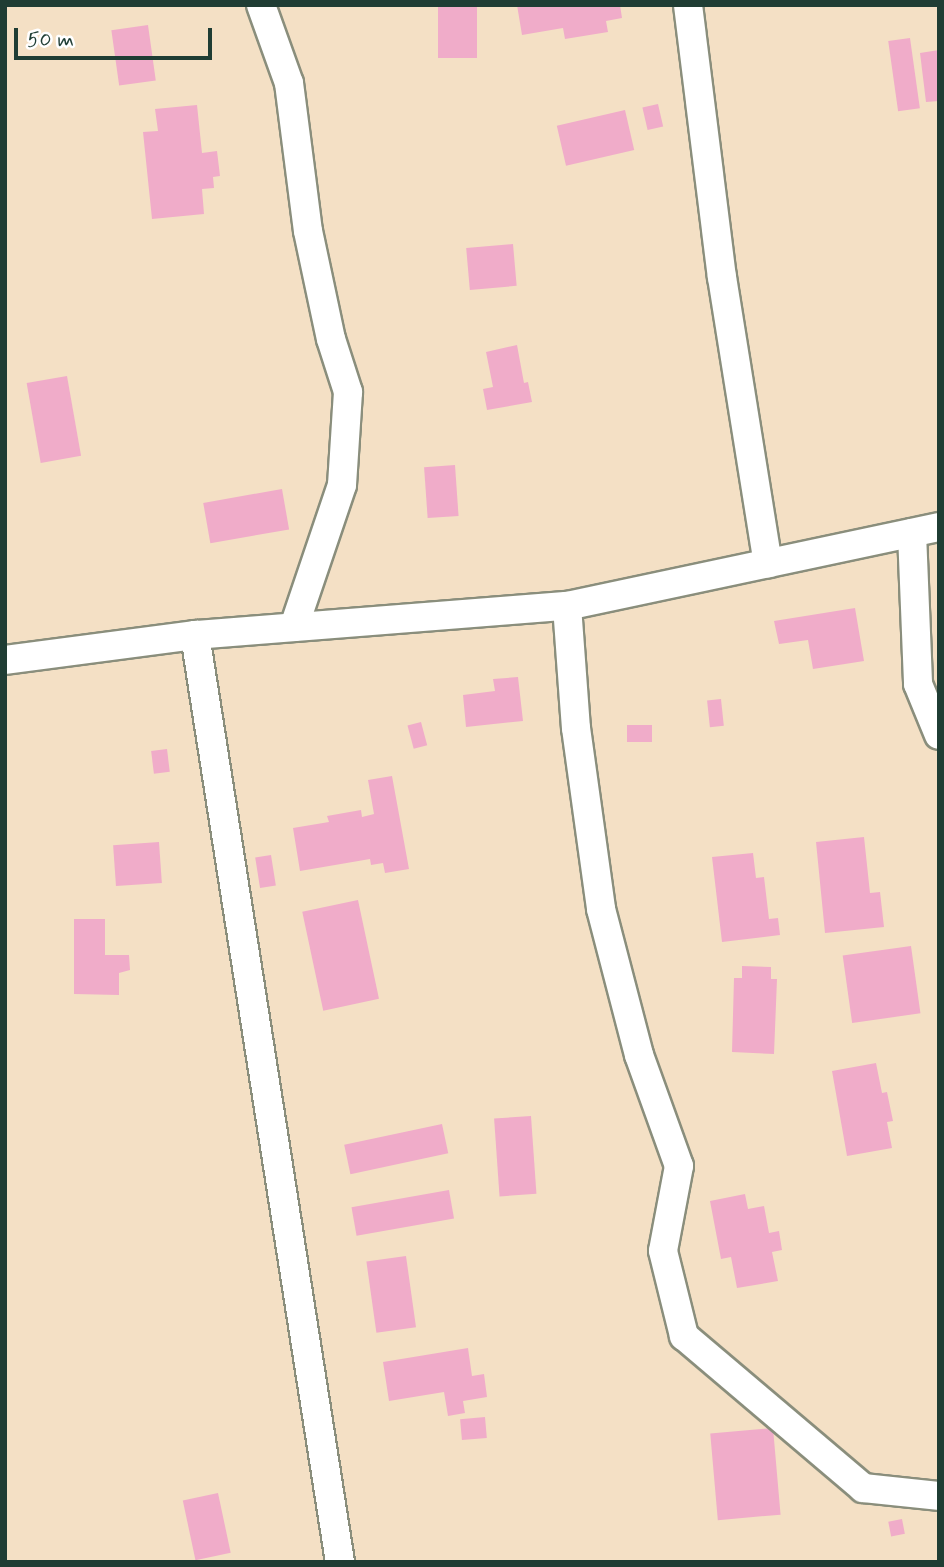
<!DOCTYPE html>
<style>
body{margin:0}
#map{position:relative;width:944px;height:1567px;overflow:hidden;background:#f4e0c5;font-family:Mynerve,sans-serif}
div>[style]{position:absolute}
.building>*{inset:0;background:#f0acc9;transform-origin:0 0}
.roads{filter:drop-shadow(2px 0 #8a8e7c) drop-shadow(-2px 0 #8a8e7c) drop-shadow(0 2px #8a8e7c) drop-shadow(0 -2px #8a8e7c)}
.minor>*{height:28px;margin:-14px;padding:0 14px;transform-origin:14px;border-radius:14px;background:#fff}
span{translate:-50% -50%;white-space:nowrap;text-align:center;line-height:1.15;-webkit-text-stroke:7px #fff;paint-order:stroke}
.frame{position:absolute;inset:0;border:7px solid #1f3d34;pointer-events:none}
.scale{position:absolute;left:14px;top:28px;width:198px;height:32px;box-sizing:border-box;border:4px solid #1f3d34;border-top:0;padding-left:9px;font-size:21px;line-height:24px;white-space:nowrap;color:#1f3d34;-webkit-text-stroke:5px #fff;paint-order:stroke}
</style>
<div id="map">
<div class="building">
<div style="left:438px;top:5px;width:39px;height:53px"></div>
<div style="clip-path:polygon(517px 5px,620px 5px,622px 18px,606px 21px,608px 32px,565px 39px,563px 28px,522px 35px)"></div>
<div style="left:148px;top:25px;width:56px;height:37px;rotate:82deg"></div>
<div style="left:910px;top:38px;width:71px;height:22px;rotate:82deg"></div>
<div style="clip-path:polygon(939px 50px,939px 101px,926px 102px,920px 53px)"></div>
<div style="left:658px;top:104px;width:23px;height:16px;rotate:77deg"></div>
<div style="clip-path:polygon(197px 105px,202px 153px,217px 151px,220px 176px,213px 177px,214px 188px,202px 189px,204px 214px,152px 219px,143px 132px,158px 131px,155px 109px)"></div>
<div style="left:625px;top:110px;width:41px;height:70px;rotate:77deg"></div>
<div style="left:513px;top:244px;width:42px;height:47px;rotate:85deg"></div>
<div style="clip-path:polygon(517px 345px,524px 383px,528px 382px,532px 402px,487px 410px,483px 389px,493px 387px,486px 352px)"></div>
<div style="left:67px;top:376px;width:81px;height:41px;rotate:80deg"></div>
<div style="left:455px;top:465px;width:51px;height:31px;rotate:86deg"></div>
<div style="left:282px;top:489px;width:41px;height:80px;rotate:80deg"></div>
<div style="clip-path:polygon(855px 608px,864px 661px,813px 669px,808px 640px,779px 644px,774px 621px)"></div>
<div style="clip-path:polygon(518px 677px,523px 721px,466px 727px,463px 695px,495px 691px,493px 679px)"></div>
<div style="left:721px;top:699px;width:27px;height:14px;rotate:84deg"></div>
<div style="left:421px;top:722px;width:24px;height:14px;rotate:75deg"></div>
<div style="left:627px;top:725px;width:25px;height:17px"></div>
<div style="left:167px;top:749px;width:23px;height:16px;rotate:83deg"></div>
<div style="clip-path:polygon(392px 776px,409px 869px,385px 873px,383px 863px,371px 865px,370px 859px,300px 871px,293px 828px,329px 822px,327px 816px,361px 810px,362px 817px,374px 814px,368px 780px)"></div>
<div style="clip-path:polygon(864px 837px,870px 893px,880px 892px,884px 927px,825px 933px,816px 842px)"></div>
<div style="left:159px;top:842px;width:41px;height:46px;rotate:86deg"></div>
<div style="clip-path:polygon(753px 853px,756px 878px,764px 877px,769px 919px,778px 918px,780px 935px,722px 942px,712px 857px)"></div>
<div style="left:271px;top:855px;width:31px;height:16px;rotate:81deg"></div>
<div style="left:358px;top:900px;width:101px;height:57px;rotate:78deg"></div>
<div style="clip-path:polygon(74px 919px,105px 919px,105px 955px,129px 955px,130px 970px,119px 973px,119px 995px,74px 994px)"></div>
<div style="left:911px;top:946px;width:68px;height:69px;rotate:82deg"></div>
<div style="clip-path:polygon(742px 966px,771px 967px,771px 979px,777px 979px,774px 1054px,732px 1052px,734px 978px,742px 978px)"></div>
<div style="clip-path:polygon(876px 1063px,882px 1093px,887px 1092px,893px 1121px,887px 1122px,892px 1148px,847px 1156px,832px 1071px)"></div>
<div style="left:531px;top:1116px;width:78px;height:37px;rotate:86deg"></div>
<div style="left:442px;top:1124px;width:30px;height:100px;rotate:78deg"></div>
<div style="left:449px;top:1190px;width:29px;height:99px;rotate:80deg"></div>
<div style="clip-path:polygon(745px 1194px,748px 1209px,764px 1206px,769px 1233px,779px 1231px,782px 1250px,772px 1252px,778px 1281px,737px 1288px,731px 1257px,721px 1259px,710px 1201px)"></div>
<div style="left:406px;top:1256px;width:72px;height:40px;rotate:82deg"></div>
<div style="clip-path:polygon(468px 1348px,472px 1376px,484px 1374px,487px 1397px,463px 1401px,465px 1413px,448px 1416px,444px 1392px,389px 1401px,383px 1362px)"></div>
<div style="left:485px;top:1417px;width:21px;height:25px;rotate:85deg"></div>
<div style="left:773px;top:1428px;width:87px;height:63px;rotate:85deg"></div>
<div style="left:218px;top:1493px;width:61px;height:36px;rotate:78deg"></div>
<div style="left:902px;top:1519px;width:15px;height:14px;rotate:79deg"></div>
</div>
<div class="roads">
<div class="minor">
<div style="left:261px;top:5px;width:83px;rotate:70.3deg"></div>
<div style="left:289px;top:83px;width:149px;rotate:82.7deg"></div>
<div style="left:308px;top:231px;width:110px;rotate:78deg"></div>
<div style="left:331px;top:339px;width:56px;rotate:72.2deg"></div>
<div style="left:348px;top:392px;width:93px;rotate:93.7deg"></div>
<div style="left:342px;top:485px;width:150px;rotate:108.7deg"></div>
<div style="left:688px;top:5px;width:274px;rotate:82.9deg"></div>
<div style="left:722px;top:277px;width:290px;rotate:80.9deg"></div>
<div style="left:912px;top:533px;width:151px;rotate:87.7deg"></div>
<div style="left:918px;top:684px;width:55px;rotate:67.6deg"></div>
<div style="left:567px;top:606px;width:122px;rotate:85.8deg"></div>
<div style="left:576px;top:728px;width:183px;rotate:82.1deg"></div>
<div style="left:601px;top:909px;width:151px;rotate:75.4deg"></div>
<div style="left:639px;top:1055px;width:118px;rotate:70.2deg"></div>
<div style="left:679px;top:1166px;width:86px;rotate:100.7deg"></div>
<div style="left:663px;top:1251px;width:88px;rotate:76.1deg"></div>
<div style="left:684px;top:1336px;width:235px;rotate:40.3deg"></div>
<div style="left:863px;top:1488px;width:76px;rotate:6deg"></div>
<div style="left:195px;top:635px;width:938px;rotate:81.11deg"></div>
<div style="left:5px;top:660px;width:192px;rotate:-7.5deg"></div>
<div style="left:195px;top:635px;width:373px;rotate:-4.5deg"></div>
<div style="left:567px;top:606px;width:380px;rotate:-12deg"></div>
</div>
</div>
<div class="frame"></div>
<div class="scale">50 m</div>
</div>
